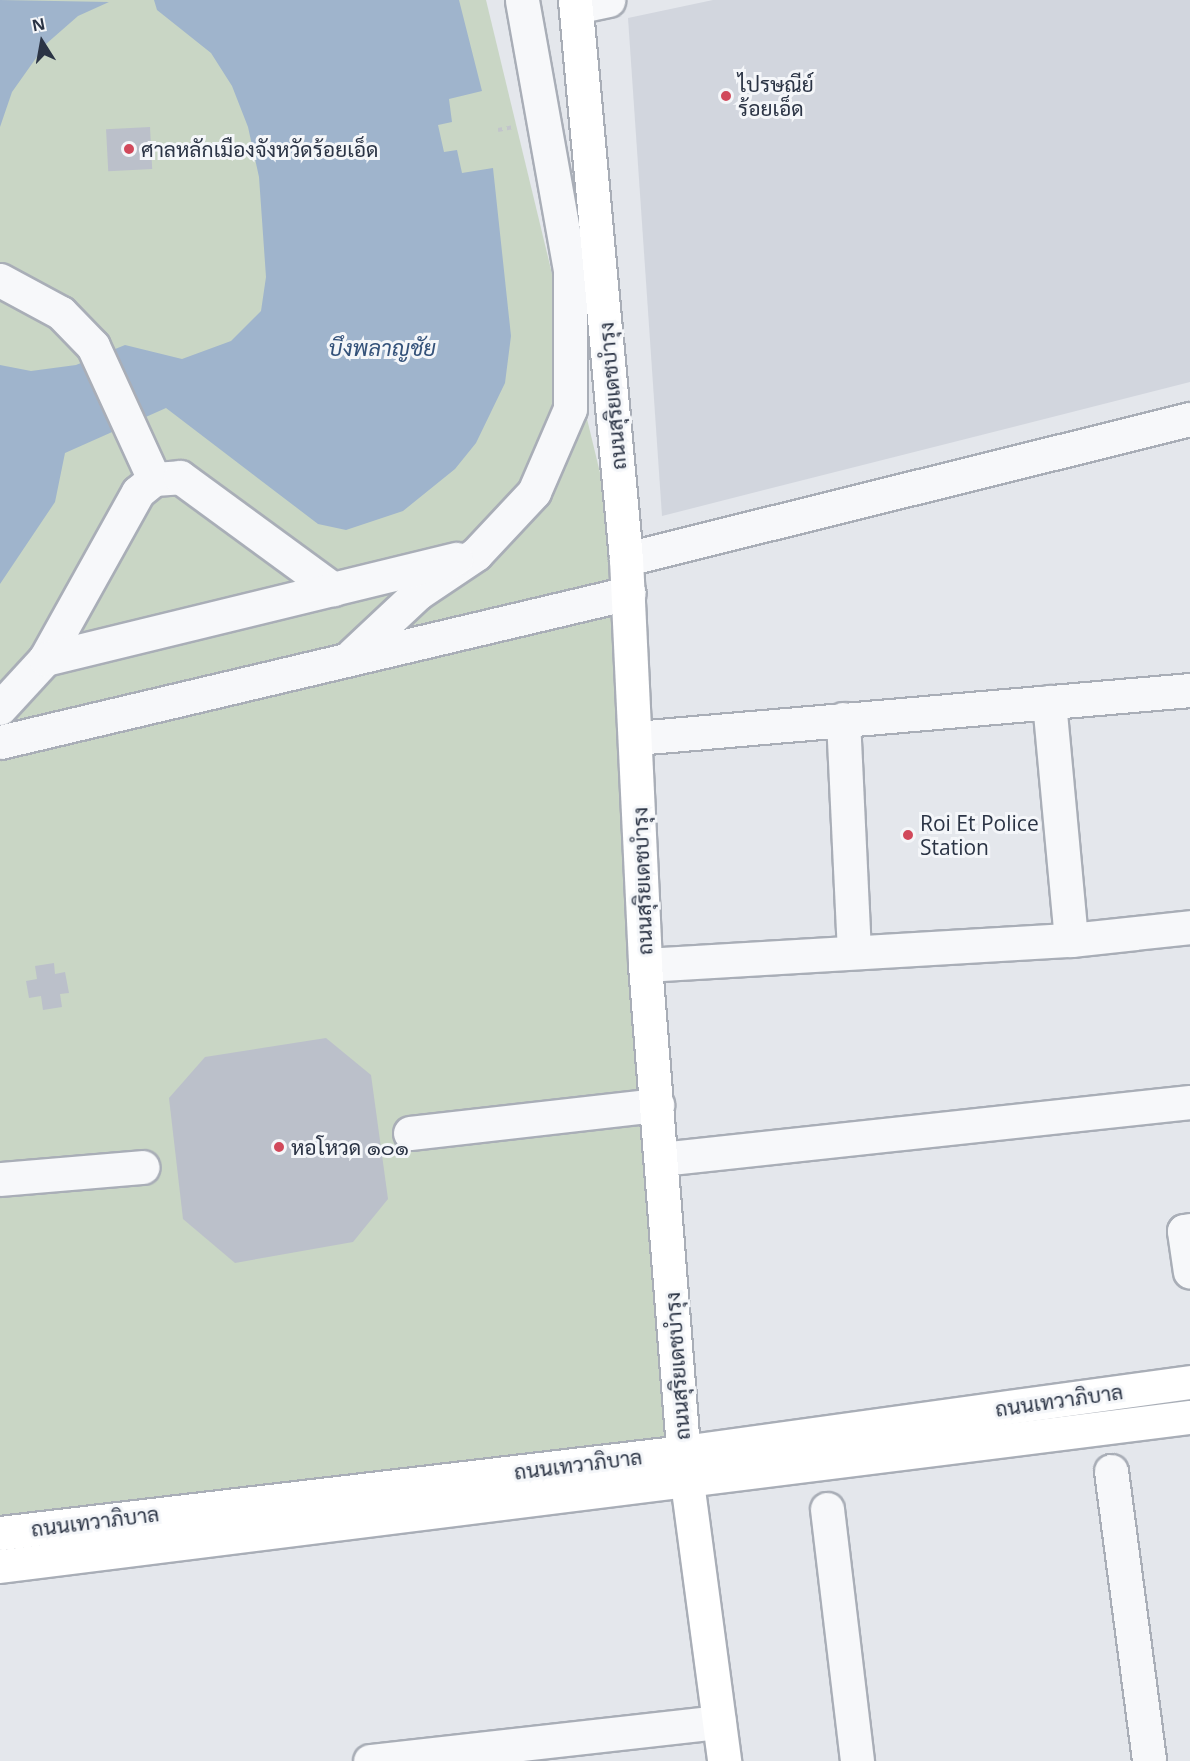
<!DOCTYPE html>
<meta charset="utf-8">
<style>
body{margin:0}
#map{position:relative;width:1190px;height:1761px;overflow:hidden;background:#e4e7ec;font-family:"Open Sans",Sarabun,sans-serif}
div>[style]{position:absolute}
.built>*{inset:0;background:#d2d6de}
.green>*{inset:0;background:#c9d6c5}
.water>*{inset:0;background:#9fb4cc}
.building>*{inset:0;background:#bbc0ca;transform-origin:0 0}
.path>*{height:4px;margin-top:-2px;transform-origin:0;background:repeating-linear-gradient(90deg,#c2c5cb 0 4.5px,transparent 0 9px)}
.roads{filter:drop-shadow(2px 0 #a9aeb7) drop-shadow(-2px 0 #a9aeb7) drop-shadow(0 2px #a9aeb7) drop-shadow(0 -2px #a9aeb7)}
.minor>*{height:33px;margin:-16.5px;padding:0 16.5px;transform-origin:16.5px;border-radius:16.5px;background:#f7f8fa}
.major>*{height:33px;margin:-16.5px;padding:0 16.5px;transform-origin:16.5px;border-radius:16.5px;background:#fff}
.dots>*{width:16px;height:16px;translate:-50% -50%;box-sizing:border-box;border:3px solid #f4f6f9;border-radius:50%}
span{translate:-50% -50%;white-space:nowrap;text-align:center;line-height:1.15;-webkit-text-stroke:6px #f4f6f9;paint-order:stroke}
.poi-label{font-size:21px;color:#2b3445}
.left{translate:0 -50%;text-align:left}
.street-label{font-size:21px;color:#2b3445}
.water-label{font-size:22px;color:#34527a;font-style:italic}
.north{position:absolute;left:12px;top:12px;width:60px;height:60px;-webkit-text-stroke:4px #f4f6f9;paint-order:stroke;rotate:349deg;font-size:16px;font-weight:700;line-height:24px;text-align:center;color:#2b3445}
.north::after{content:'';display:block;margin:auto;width:21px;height:27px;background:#2b3445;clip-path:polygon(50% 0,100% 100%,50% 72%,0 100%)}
</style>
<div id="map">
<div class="built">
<div style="clip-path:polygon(713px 0,1190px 0,1190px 382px,662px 516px,628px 18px)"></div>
</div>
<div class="green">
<div style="clip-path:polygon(0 0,486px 0,629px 593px,683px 1452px,0 1533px)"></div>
</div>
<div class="water">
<div style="clip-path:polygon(0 0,109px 2px,78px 16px,46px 44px,12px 92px,0 127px)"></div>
<div style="clip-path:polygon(154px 0,459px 0,482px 91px,449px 99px,452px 122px,438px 125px,444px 152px,457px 150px,462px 173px,493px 168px,511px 336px,505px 383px,476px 443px,455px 469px,403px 511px,346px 530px,318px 524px,166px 408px,65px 453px,55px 502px,0 584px,0 365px,31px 371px,76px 365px,125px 345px,182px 359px,231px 341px,261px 311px,266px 277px,259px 177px,248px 127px,232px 86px,211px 53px,157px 10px)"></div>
</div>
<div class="building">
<div style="left:150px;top:127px;width:42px;height:44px;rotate:87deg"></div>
<div style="clip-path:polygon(54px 963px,55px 974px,65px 972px,69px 993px,60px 994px,62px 1007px,43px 1010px,41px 996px,29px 998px,26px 981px,37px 979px,35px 966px)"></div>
<div style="clip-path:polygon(326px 1038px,371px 1075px,388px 1199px,353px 1242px,235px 1263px,183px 1219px,169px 1098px,205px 1057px)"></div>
</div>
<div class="path">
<div style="left:498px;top:130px;width:16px;rotate:-11deg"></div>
</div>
<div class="roads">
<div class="minor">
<div style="left:576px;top:7px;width:33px;rotate:-12deg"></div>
<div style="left:0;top:280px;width:69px;rotate:28.4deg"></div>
<div style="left:61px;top:313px;width:46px;rotate:45.9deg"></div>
<div style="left:93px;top:346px;width:146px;rotate:65.4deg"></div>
<div style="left:626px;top:559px;width:581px;rotate:-13.94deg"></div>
<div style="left:352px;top:655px;width:91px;rotate:-43.2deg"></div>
<div style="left:418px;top:593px;width:70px;rotate:-33.9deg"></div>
<div style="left:476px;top:554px;width:85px;rotate:-46.9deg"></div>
<div style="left:534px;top:492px;width:90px;rotate:-66.6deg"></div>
<div style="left:570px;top:409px;width:139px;rotate:-90deg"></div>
<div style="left:570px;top:270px;width:274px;rotate:-100.1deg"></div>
<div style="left:45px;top:659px;width:191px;rotate:-60.9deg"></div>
<div style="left:138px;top:492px;width:21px;rotate:-39deg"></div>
<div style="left:154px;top:479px;width:26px;rotate:-4deg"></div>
<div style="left:180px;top:477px;width:190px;rotate:36.2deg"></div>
<div style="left:1049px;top:702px;width:239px;rotate:84.7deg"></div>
<div style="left:0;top:708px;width:67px;rotate:-47.4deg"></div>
<div style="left:45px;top:659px;width:423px;rotate:-13.7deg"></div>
<div style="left:843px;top:719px;width:231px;rotate:87.3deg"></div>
<div style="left:636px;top:738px;width:556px;rotate:-4.95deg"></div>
<div style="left:0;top:742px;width:646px;rotate:-13.33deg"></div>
<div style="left:645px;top:965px;width:427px;rotate:-3.4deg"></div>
<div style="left:1071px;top:940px;width:120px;rotate:-6.2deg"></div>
<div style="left:410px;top:1133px;width:249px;rotate:-6.5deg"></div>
<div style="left:661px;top:1159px;width:532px;rotate:-6.15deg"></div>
<div style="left:0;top:1179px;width:143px;rotate:-4.8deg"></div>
<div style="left:1190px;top:1230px;width:6px;rotate:171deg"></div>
<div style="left:1184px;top:1231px;width:41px;rotate:81.7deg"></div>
<div style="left:1111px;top:1471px;width:292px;rotate:82.5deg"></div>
<div style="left:827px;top:1509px;width:254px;rotate:83.2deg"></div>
<div style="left:370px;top:1761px;width:351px;rotate:-6.4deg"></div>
</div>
<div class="major">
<div style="left:575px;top:0;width:561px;rotate:84.79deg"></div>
<div style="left:626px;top:559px;width:406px;rotate:87.3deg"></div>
<div style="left:645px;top:965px;width:488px;rotate:85.5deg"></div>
<div style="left:683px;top:1452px;width:312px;rotate:82.4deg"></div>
<div style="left:0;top:1533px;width:688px;rotate:-6.76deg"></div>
<div style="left:683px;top:1452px;width:512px;rotate:-7.86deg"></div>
<div style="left:0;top:1566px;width:1199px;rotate:-7.14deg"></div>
</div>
</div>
<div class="dots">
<div style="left:726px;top:96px;background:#d1495b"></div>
<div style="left:129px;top:149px;background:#d1495b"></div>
<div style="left:908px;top:835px;background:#d1495b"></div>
<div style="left:279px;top:1147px;background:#d1495b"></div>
</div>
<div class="poi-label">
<span class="left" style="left:738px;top:96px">ไปรษณีย์<br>ร้อยเอ็ด</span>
<span class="left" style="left:141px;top:149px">ศาลหลักเมืองจังหวัดร้อยเอ็ด</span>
<span class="left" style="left:920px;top:835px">Roi Et Police<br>Station</span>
<span class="left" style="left:291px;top:1147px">หอโหวด ๑๐๑</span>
</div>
<div class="street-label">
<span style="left:612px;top:396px;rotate:-95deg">ถนนสุริยเดชบำรุง</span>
<span style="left:642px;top:881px;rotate:-92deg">ถนนสุริยเดชบำรุง</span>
<span style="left:677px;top:1366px;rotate:-94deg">ถนนสุริยเดชบำรุง</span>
<span style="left:1059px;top:1400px;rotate:-8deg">ถนนเทวาภิบาล</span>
<span style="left:578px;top:1464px;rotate:-7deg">ถนนเทวาภิบาล</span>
<span style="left:95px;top:1521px;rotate:-7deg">ถนนเทวาภิบาล</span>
</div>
<div class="water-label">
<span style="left:382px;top:348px">บึงพลาญชัย</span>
</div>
<div class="north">N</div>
</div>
